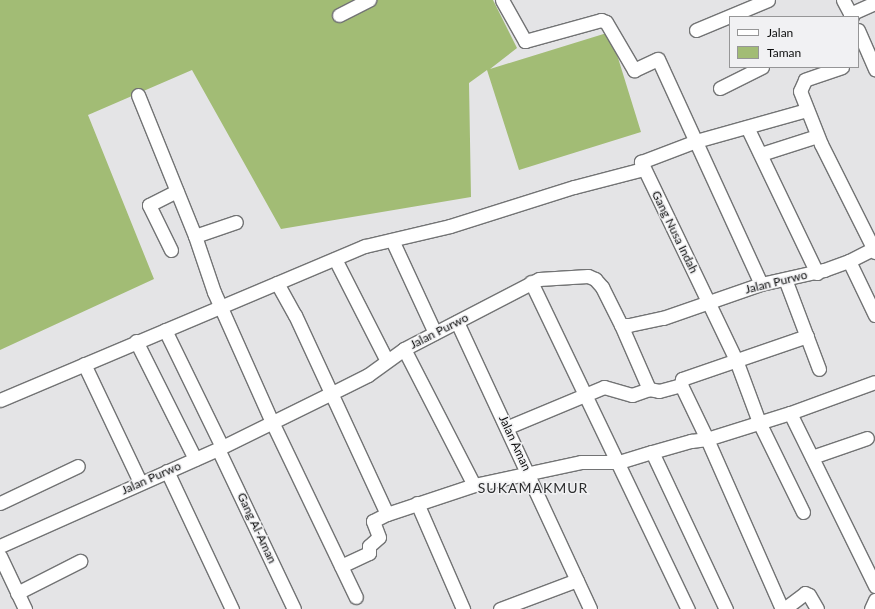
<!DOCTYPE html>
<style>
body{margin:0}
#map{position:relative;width:875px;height:609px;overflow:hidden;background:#e4e4e6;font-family:Lato,sans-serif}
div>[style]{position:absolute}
.green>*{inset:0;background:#a2bc75}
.roads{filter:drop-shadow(1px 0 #727374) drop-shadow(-1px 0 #727374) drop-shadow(0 1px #727374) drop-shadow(0 -1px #727374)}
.minor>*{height:13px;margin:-6.5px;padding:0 6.5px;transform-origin:6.5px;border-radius:6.5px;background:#fff}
span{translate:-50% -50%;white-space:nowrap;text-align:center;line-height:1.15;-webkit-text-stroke:3px #f1f1f3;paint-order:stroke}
.street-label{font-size:12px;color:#0d0e0e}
.quarter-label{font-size:14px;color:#2d2e2f;letter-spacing:1px}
.legend{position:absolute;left:729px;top:16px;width:130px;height:52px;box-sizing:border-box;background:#f1f1f3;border:1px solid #969697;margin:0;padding:5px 7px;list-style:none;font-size:12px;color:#0d0e0e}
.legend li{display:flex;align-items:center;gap:8px;height:20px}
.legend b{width:20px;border:1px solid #969697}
</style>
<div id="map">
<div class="green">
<div style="clip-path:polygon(0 0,493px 0,517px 48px,490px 69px,610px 32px,641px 132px,519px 170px,487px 70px,469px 83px,471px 197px,281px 229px,192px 70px,88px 115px,154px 279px,0 350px)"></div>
</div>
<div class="roads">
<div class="minor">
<div style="left:502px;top:0;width:47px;rotate:60.7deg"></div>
<div style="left:525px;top:41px;width:79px;rotate:-15.4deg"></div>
<div style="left:601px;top:20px;width:5px;rotate:22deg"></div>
<div style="left:606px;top:22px;width:56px;rotate:59.7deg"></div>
<div style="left:634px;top:70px;width:26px;rotate:-25deg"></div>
<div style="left:658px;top:59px;width:247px;rotate:65.4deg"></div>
<div style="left:843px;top:0;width:19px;rotate:62deg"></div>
<div style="left:850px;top:14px;width:27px;rotate:-24deg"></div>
<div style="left:339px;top:15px;width:34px;rotate:-27deg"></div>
<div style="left:696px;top:30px;width:78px;rotate:-22.6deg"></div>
<div style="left:858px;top:30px;width:43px;rotate:66.4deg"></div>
<div style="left:842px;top:67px;width:39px;rotate:161deg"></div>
<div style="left:805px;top:80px;width:12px;rotate:114deg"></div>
<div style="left:800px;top:91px;width:57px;rotate:68.4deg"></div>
<div style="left:821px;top:144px;width:121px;rotate:63.4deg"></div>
<div style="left:720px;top:88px;width:47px;rotate:-26.6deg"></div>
<div style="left:138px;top:95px;width:152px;rotate:68deg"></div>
<div style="left:195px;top:236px;width:59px;rotate:71.3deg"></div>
<div style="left:214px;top:292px;width:142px;rotate:66deg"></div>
<div style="left:272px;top:422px;width:194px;rotate:64.4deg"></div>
<div style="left:747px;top:127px;width:162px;rotate:64.4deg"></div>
<div style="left:761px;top:154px;width:59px;rotate:-17.8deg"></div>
<div style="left:195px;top:236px;width:43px;rotate:-18.9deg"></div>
<div style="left:392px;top:240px;width:102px;rotate:65.2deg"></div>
<div style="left:171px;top:250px;width:50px;rotate:-116.1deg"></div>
<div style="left:149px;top:205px;width:31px;rotate:-27deg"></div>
<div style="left:335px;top:259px;width:114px;rotate:63deg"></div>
<div style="left:849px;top:261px;width:60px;rotate:64.3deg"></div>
<div style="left:785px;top:279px;width:96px;rotate:69.3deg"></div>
<div style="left:531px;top:282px;width:363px;rotate:64.4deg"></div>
<div style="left:277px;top:283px;width:37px;rotate:61deg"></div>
<div style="left:295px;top:315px;width:219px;rotate:65.2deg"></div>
<div style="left:387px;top:514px;width:92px;rotate:-18.4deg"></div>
<div style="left:474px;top:485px;width:109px;rotate:-12.1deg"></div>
<div style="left:581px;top:462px;width:38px"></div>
<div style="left:619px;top:462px;width:34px;rotate:-17deg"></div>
<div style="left:652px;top:452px;width:174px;rotate:64.8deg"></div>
<div style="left:457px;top:322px;width:316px;rotate:65.1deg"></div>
<div style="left:621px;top:325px;width:70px;rotate:66.4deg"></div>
<div style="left:649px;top:389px;width:10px;rotate:11deg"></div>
<div style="left:659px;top:391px;width:23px;rotate:-15deg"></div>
<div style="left:165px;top:330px;width:130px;rotate:64deg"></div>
<div style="left:807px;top:336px;width:132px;rotate:161deg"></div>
<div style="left:682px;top:379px;width:6px;rotate:99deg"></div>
<div style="left:681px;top:385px;width:60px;rotate:64.3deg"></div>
<div style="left:707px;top:439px;width:87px;rotate:-17.4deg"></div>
<div style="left:790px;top:413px;width:90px;rotate:-20deg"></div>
<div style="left:136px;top:341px;width:132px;rotate:63.4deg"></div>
<div style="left:404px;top:349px;width:153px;rotate:62.8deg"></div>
<div style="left:84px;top:364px;width:131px;rotate:64.6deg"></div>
<div style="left:0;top:400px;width:396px;rotate:-22.9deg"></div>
<div style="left:365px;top:246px;width:87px;rotate:-13.2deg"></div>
<div style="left:450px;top:226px;width:130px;rotate:-17.5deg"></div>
<div style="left:574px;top:187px;width:71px;rotate:-14.6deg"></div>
<div style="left:790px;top:413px;width:193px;rotate:63.8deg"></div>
<div style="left:508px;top:427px;width:104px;rotate:-22.6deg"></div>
<div style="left:604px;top:387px;width:29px;rotate:16deg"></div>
<div style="left:632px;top:395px;width:18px;rotate:-19deg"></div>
<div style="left:218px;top:449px;width:177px;rotate:64.6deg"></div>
<div style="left:652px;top:452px;width:41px;rotate:-15.8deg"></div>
<div style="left:691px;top:441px;width:16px;rotate:-7deg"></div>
<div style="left:707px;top:439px;width:186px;rotate:66.2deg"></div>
<div style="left:812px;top:457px;width:58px;rotate:-19.1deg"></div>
<div style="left:167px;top:471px;width:153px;rotate:64.8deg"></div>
<div style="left:0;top:503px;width:86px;rotate:-25.4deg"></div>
<div style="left:417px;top:503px;width:116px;rotate:66.5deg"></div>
<div style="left:803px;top:512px;width:100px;rotate:-116.1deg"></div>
<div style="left:759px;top:422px;width:66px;rotate:-110.4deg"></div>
<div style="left:736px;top:360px;width:220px;rotate:-115.6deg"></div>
<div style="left:641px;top:162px;width:59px;rotate:-20.9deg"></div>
<div style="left:696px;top:141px;width:114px;rotate:-15.7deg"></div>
<div style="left:0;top:546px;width:239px;rotate:-24deg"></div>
<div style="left:218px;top:449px;width:127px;rotate:-26.2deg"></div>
<div style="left:332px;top:393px;width:40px;rotate:-26.6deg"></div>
<div style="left:368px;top:375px;width:44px;rotate:-35.8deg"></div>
<div style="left:404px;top:349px;width:152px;rotate:-27.4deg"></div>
<div style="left:539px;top:279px;width:49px;rotate:-3.5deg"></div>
<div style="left:588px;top:276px;width:8px;rotate:23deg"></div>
<div style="left:595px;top:279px;width:11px;rotate:49deg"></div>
<div style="left:602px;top:287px;width:42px;rotate:63.4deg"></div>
<div style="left:621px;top:325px;width:8px"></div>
<div style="left:629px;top:325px;width:35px;rotate:-12deg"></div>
<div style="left:663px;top:318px;width:104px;rotate:-19.1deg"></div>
<div style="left:761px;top:284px;width:65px;rotate:-12.5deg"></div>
<div style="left:824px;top:270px;width:27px;rotate:-20deg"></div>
<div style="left:849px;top:261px;width:29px;rotate:-27deg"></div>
<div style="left:0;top:556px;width:59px;rotate:64.7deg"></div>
<div style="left:341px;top:566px;width:31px;rotate:-25deg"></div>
<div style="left:369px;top:553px;width:7px;rotate:-90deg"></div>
<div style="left:369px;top:546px;width:13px;rotate:-42deg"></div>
<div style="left:379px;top:537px;width:17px;rotate:-111deg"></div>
<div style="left:373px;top:521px;width:16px;rotate:-27deg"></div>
<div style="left:17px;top:593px;width:71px;rotate:-26.9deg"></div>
<div style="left:500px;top:609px;width:82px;rotate:-20.6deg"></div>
<div style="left:784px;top:609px;width:26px;rotate:-37deg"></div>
<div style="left:805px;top:593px;width:4px;rotate:27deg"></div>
<div style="left:809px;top:595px;width:16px;rotate:60deg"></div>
<div style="left:871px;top:609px;width:10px;rotate:-66deg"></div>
</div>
</div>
<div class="street-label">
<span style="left:675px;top:232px;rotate:64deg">Gang Nusa Indah</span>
<span style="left:776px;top:282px;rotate:-14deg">Jalan Purwo</span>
<span style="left:439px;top:331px;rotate:-27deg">Jalan Purwo</span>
<span style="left:515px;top:443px;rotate:65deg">Jalan Aman</span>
<span style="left:151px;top:478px;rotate:-24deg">Jalan Purwo</span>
<span style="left:257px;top:528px;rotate:65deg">Gang Al-Aman</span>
</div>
<div class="quarter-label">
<span style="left:533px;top:488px">SUKAMAKMUR</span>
</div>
<ul class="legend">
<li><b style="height:5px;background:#fff"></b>Jalan</li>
<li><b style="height:11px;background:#a2bc75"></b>Taman</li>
</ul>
</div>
